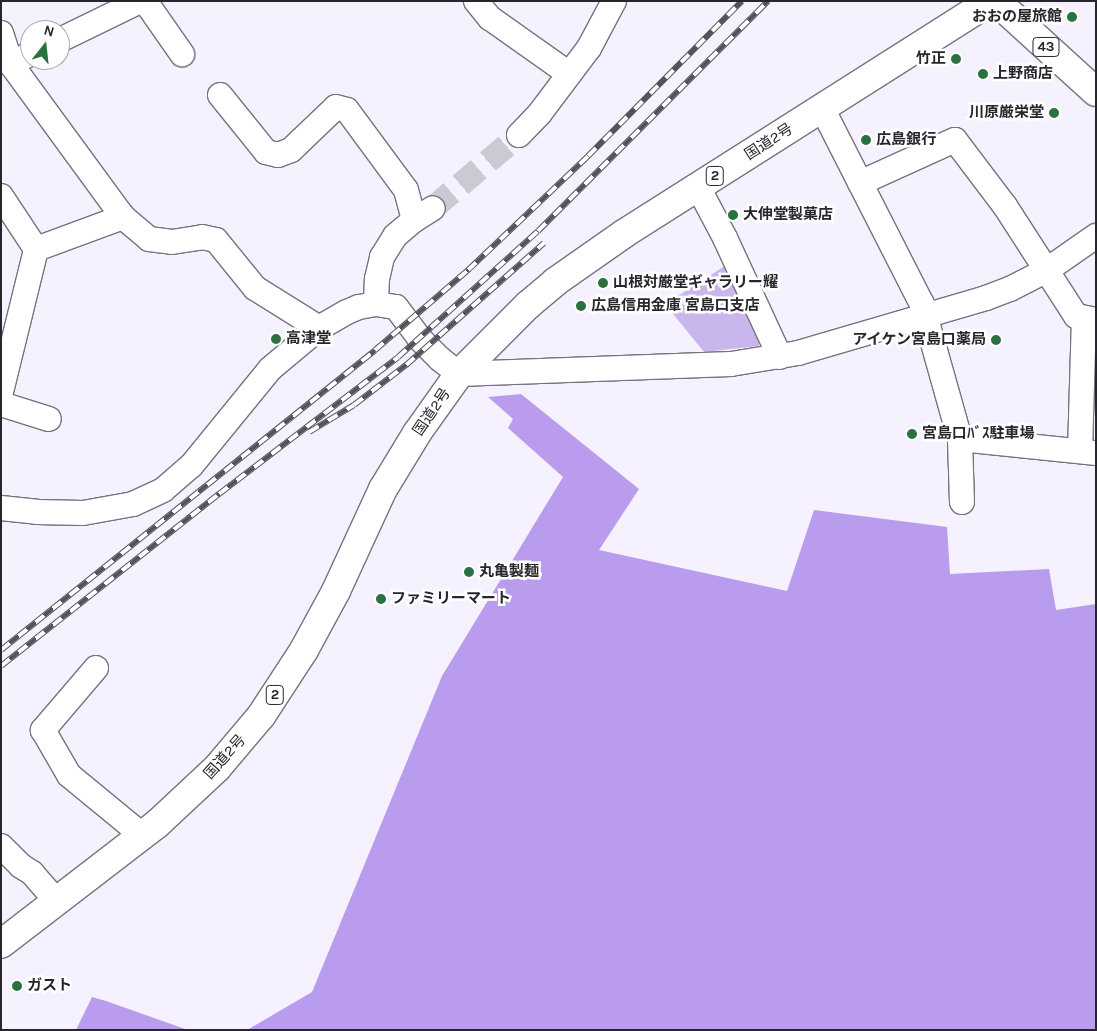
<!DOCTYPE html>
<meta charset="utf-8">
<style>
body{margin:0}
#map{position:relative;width:1097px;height:1031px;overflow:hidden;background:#f5f1fe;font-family:Karla,"Noto Sans JP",sans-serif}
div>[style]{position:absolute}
.green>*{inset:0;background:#c8b6ec}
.water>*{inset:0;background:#ba9cef}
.minor-tunnel>*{height:24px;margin-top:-12px;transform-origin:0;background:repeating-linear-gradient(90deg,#ccc8d4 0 24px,transparent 0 36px)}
.roads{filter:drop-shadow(1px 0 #767280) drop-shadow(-1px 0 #767280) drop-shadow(0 1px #767280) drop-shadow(0 -1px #767280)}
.minor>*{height:24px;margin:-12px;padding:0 12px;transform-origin:12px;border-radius:12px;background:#fff}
.major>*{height:28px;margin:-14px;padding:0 14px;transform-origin:14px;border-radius:14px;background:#fff}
.highway>*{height:28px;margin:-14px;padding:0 14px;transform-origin:14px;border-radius:14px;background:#fff}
.rail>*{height:5.5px;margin-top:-2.75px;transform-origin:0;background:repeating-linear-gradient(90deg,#fff 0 11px,#55525a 0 22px);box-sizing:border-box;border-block:1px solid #55525a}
.dots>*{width:14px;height:14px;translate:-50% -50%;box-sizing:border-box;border:2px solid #fff;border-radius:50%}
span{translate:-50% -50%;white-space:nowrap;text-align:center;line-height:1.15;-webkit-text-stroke:5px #fff;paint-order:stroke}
.shield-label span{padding:1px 4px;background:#fff;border:1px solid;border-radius:4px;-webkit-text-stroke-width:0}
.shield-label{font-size:14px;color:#28262c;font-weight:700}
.poi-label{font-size:15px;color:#28262c;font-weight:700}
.right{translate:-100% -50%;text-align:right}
.left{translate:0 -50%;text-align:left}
.street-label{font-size:15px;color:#28262c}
.frame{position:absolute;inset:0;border:2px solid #28262c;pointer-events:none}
.north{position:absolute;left:20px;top:20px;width:50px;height:50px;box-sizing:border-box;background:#fff;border:1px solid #a9a8ab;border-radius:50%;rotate:16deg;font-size:14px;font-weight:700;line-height:20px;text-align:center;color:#28262c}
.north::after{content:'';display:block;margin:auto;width:18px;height:22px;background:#29713e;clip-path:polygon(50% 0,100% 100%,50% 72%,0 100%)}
</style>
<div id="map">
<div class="green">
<div style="clip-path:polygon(728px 264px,762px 340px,758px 346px,704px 352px,665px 304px)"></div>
</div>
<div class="water">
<div style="clip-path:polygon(521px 394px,639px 489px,599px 550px,787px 591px,814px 510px,947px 527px,950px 574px,1049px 569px,1056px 610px,1096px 604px,1096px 1030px,247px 1030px,312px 992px,442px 676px,563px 477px,508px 428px,513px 419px,488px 397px)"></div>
<div style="clip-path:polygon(92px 997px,106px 1001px,188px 1030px,76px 1030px)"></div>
</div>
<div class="minor-tunnel">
<div style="left:433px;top:208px;width:113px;rotate:-40.3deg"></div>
</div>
<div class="roads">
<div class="minor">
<div style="left:145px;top:1px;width:65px;rotate:55.1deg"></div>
<div style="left:476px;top:1px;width:22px;rotate:51deg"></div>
<div style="left:490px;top:18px;width:97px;rotate:35.3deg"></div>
<div style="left:1px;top:33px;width:33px;rotate:72deg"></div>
<div style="left:11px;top:64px;width:190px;rotate:53.8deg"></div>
<div style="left:123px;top:217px;width:34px;rotate:40deg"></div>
<div style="left:149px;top:239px;width:23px;rotate:7deg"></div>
<div style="left:172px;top:242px;width:30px;rotate:-9deg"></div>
<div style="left:202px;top:237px;width:14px;rotate:12deg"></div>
<div style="left:216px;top:240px;width:62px;rotate:50.9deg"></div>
<div style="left:255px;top:288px;width:75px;rotate:32deg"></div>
<div style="left:60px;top:40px;width:89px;rotate:-26deg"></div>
<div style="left:11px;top:64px;width:21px;rotate:-28deg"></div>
<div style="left:220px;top:95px;width:73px;rotate:51.1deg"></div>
<div style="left:266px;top:152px;width:12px;rotate:14deg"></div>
<div style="left:278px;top:155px;width:14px;rotate:-21deg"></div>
<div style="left:291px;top:150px;width:62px;rotate:-43.7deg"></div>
<div style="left:336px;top:107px;width:11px;rotate:15deg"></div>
<div style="left:347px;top:110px;width:99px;rotate:53.6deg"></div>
<div style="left:406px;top:190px;width:31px;rotate:75deg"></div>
<div style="left:822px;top:108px;width:220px;rotate:63deg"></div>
<div style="left:922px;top:304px;width:140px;rotate:74.3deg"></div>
<div style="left:960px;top:439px;width:137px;rotate:5.9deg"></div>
<div style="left:519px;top:135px;width:30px;rotate:-46deg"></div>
<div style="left:540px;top:113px;width:81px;rotate:-53deg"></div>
<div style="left:589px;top:48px;width:53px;rotate:-62deg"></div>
<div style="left:860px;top:183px;width:104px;rotate:-24.4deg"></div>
<div style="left:955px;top:140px;width:83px;rotate:52.9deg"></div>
<div style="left:1005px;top:206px;width:131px;rotate:57.2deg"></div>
<div style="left:1076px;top:316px;width:20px;rotate:11deg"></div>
<div style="left:698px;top:187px;width:58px;rotate:62.1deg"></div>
<div style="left:725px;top:238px;width:131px;rotate:65.2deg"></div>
<div style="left:1px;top:196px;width:64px;rotate:56.6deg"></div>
<div style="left:376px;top:304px;width:25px;rotate:-88deg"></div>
<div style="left:377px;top:279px;width:23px;rotate:-77deg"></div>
<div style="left:382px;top:257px;width:25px;rotate:-58deg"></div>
<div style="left:395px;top:236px;width:25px;rotate:-40deg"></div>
<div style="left:414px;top:220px;width:22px;rotate:-32deg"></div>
<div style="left:1px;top:392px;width:147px;rotate:-76.2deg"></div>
<div style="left:36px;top:249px;width:93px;rotate:-20.2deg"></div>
<div style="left:1px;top:404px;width:50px;rotate:17.4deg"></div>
<div style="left:960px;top:439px;width:63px;rotate:88.2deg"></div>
<div style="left:1080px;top:451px;width:133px;rotate:-88.3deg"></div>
<div style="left:1px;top:508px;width:36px;rotate:6deg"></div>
<div style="left:37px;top:512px;width:46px;rotate:1.2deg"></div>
<div style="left:83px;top:513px;width:51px;rotate:-10.2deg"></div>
<div style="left:133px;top:504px;width:33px;rotate:-25deg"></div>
<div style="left:163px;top:490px;width:37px;rotate:-41deg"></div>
<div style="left:191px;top:466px;width:125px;rotate:-50.8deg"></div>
<div style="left:270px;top:369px;width:64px;rotate:-39.9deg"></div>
<div style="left:319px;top:328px;width:32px;rotate:-30deg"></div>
<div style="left:347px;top:312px;width:13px;rotate:-23deg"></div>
<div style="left:359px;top:307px;width:17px;rotate:-10deg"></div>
<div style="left:376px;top:304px;width:20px;rotate:9deg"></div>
<div style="left:396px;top:307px;width:39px;rotate:53deg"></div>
<div style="left:419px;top:338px;width:30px;rotate:45deg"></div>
<div style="left:440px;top:359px;width:24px;rotate:38deg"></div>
<div style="left:459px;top:374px;width:272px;rotate:-2.1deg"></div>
<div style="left:731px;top:364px;width:68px;rotate:-9.3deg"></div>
<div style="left:798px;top:353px;width:196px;rotate:-16.3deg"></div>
<div style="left:986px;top:298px;width:26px;rotate:-21deg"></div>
<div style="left:1010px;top:289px;width:42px;rotate:-27.2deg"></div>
<div style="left:1047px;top:270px;width:60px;rotate:-34.8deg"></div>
<div style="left:96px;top:668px;width:82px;rotate:130.5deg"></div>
<div style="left:43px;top:730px;width:52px;rotate:60deg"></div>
<div style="left:69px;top:775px;width:96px;rotate:39.5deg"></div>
<div style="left:1px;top:846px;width:28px;rotate:45deg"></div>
<div style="left:21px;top:866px;width:13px;rotate:32deg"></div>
<div style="left:32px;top:873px;width:38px;rotate:49deg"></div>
</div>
<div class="major">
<div style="left:996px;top:1px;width:135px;rotate:42.3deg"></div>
</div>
<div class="highway">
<div style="left:1px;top:944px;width:197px;rotate:-37.6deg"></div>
<div style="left:157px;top:824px;width:82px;rotate:-43deg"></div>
<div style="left:217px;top:768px;width:68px;rotate:-49.8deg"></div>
<div style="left:261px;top:716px;width:79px;rotate:-56.9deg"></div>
<div style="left:304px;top:650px;width:67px;rotate:-61.5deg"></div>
<div style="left:336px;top:591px;width:112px;rotate:-65.3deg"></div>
<div style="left:383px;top:489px;width:66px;rotate:-58.7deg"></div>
<div style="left:417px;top:433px;width:72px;rotate:-54.6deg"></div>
<div style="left:459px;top:374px;width:98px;rotate:-45deg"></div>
<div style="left:528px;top:305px;width:35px;rotate:-40deg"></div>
<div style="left:555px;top:282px;width:85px;rotate:-35deg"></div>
<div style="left:625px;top:233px;width:432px;rotate:-32.4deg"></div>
</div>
</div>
<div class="rail">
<div style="left:309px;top:432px;width:52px;rotate:-31deg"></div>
<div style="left:354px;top:405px;width:66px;rotate:-37.6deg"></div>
<div style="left:406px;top:365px;width:184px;rotate:-41.5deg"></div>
<div style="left:1px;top:650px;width:479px;rotate:-38.7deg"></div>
<div style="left:375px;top:350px;width:123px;rotate:-40.7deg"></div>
<div style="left:468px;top:270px;width:166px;rotate:-43.5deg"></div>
<div style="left:588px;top:156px;width:218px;rotate:-45.2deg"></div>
<div style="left:1px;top:666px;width:278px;rotate:-38.3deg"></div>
<div style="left:219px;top:494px;width:225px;rotate:-37.4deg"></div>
<div style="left:398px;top:357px;width:188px;rotate:-42deg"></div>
<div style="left:538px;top:231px;width:325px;rotate:-45deg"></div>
</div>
<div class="dots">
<div style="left:1072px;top:17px;background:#29713e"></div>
<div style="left:956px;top:59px;background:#29713e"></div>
<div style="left:983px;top:74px;background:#29713e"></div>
<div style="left:1054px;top:113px;background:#29713e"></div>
<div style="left:866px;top:140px;background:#29713e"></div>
<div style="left:733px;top:215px;background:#29713e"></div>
<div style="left:603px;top:283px;background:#29713e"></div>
<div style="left:581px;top:306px;background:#29713e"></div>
<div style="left:276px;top:339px;background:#29713e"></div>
<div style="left:996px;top:340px;background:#29713e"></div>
<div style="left:912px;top:434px;background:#29713e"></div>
<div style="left:469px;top:572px;background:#29713e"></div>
<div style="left:381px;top:599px;background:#29713e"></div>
<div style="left:17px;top:986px;background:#29713e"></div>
</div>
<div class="shield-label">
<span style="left:1046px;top:47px">43</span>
<span style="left:715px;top:176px">2</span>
<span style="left:275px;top:695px">2</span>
</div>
<div class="poi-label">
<span class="right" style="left:1062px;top:17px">おおの屋旅館</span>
<span class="right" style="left:946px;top:59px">竹正</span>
<span class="left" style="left:993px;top:74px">上野商店</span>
<span class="right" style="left:1044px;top:113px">川原厳栄堂</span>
<span class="left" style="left:876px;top:140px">広島銀行</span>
<span class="left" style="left:743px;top:215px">大伸堂製菓店</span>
<span class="left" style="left:613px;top:283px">山根対厳堂ギャラリー耀</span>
<span class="left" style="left:591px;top:306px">広島信用金庫 宮島口支店</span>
<span class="left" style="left:286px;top:339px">高津堂</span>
<span class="right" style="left:986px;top:340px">アイケン宮島口薬局</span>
<span class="left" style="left:922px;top:434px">宮島口ﾊﾞｽ駐車場</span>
<span class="left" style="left:479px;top:572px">丸亀製麺</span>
<span class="left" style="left:391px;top:599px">ファミリーマート</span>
<span class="left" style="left:27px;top:986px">ガスト</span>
</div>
<div class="street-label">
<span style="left:769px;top:142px;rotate:-33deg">国道2号</span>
<span style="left:432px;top:412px;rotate:-56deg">国道2号</span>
<span style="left:225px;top:757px;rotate:-48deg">国道2号</span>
</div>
<div class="frame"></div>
<div class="north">N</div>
</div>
